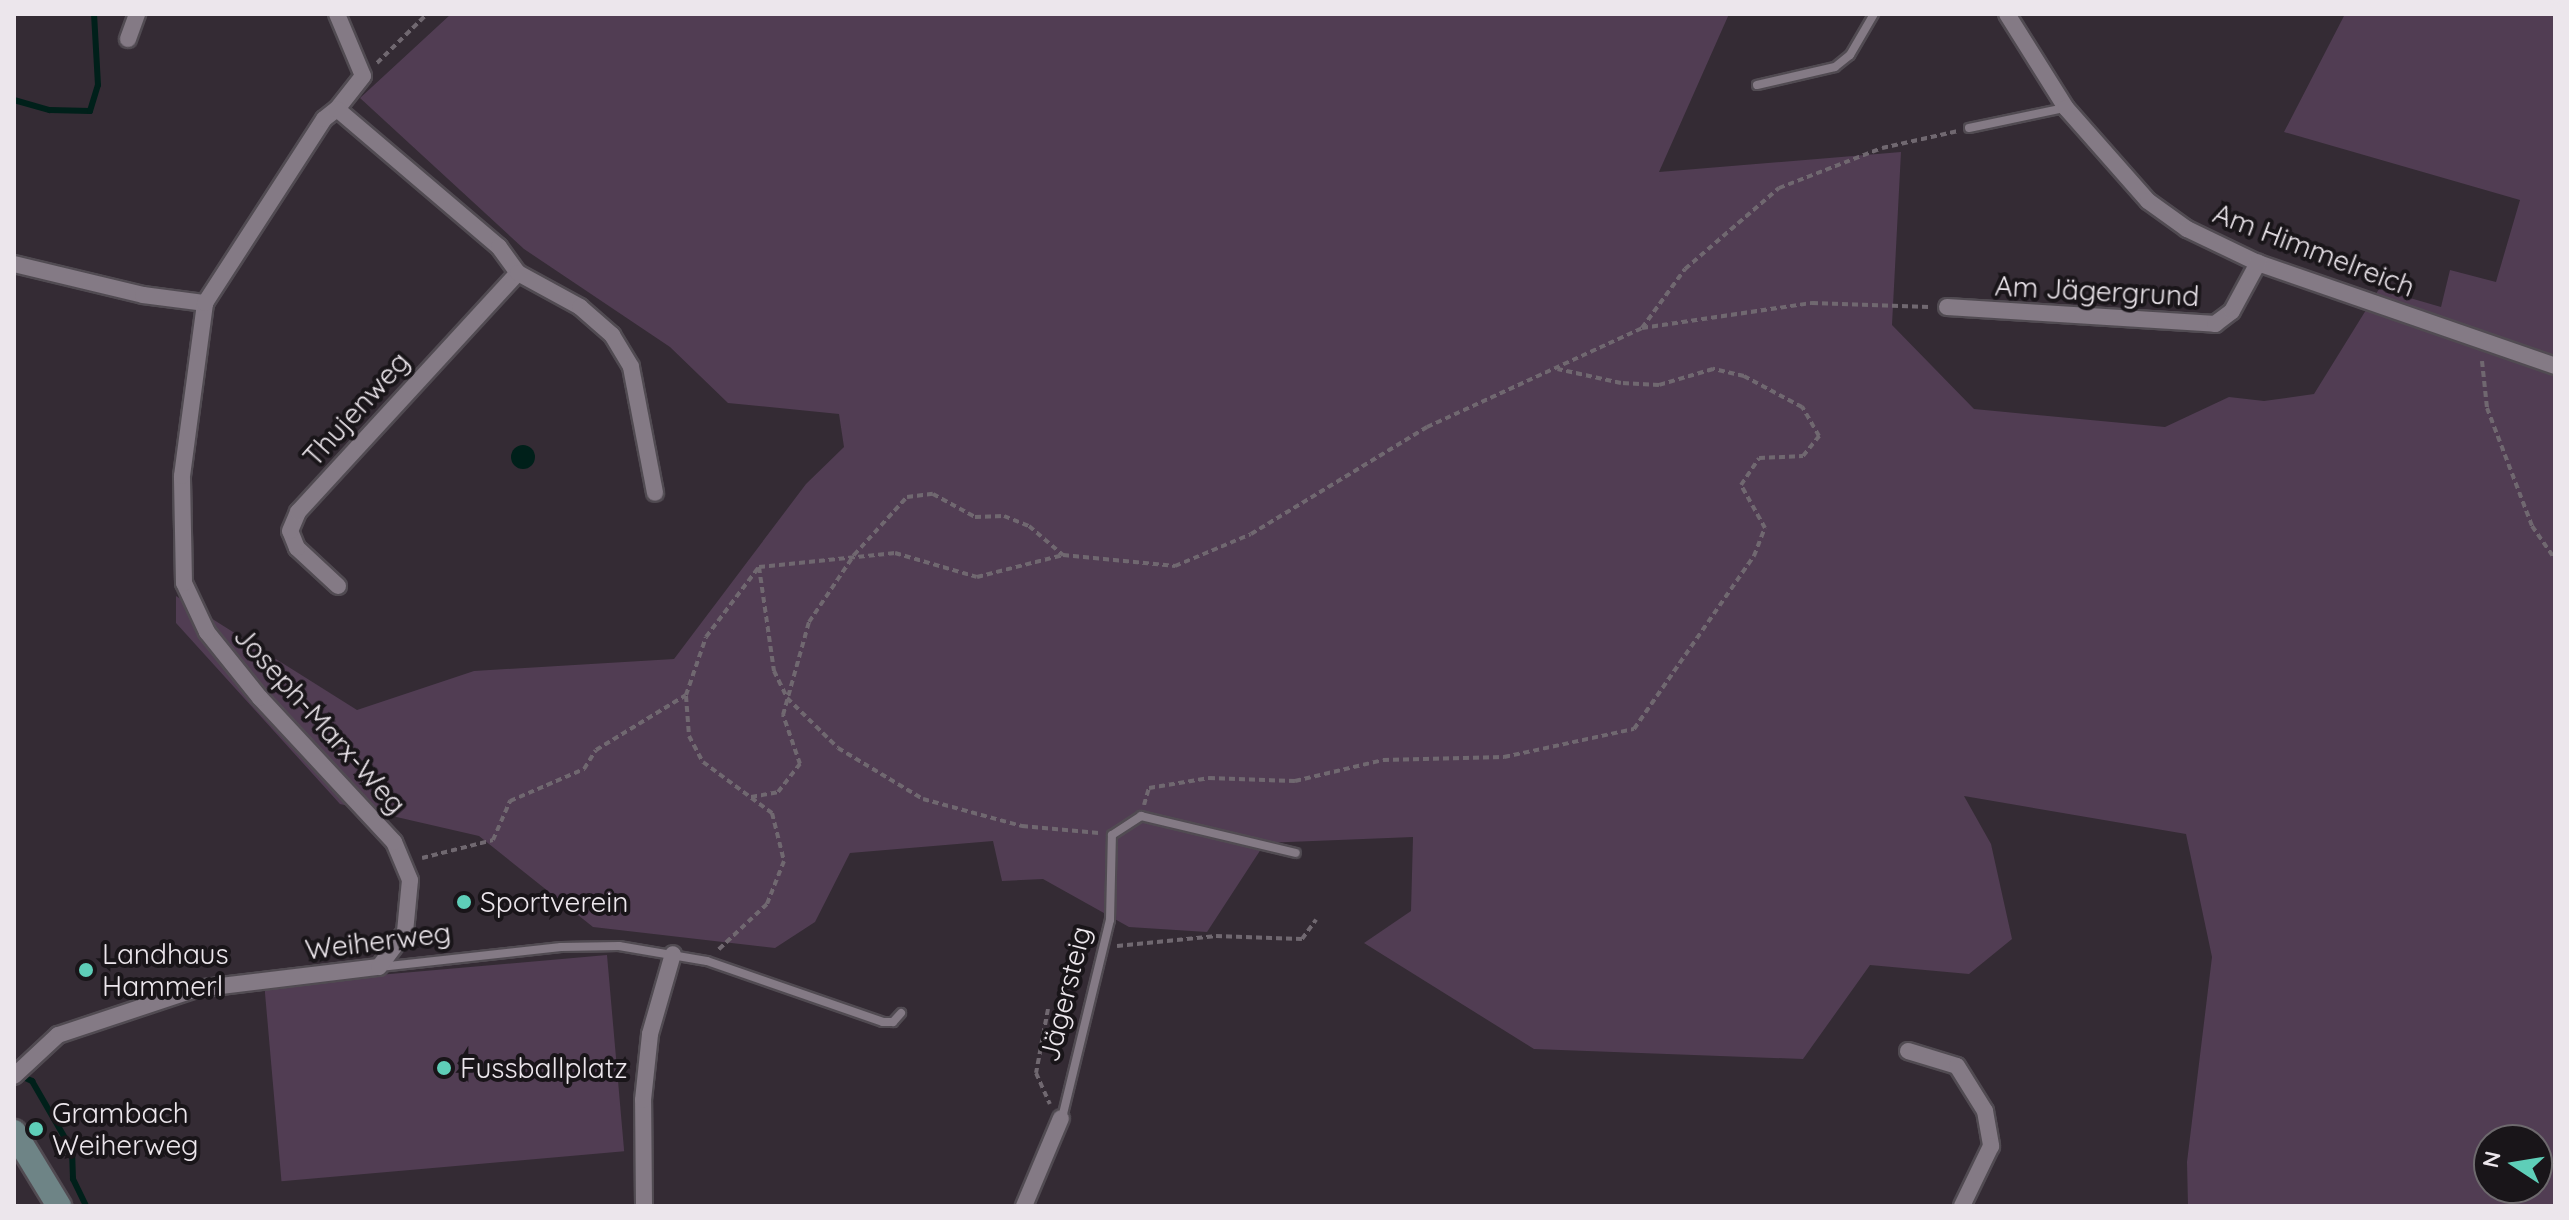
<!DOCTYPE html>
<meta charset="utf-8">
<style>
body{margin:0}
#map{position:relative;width:2569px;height:1220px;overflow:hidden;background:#342b34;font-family:Quicksand,sans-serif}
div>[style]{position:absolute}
.green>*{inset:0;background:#513d53;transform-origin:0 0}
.water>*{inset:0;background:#00201a}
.round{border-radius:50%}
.stream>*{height:6px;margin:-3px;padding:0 3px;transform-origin:3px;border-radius:3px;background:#00201a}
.path>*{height:4px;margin-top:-2px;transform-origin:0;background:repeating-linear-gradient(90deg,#706870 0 6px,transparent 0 10px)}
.roads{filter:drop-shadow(2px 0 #514b52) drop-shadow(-2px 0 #514b52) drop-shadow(0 2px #514b52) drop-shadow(0 -2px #514b52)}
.lane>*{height:8px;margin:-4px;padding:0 4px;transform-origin:4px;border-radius:4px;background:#847a85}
.street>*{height:16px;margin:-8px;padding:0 8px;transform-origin:8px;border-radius:8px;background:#847a85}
.secondary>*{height:24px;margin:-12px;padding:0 12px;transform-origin:12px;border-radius:12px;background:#6e8486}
.dots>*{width:22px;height:22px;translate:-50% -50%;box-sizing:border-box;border:4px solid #191519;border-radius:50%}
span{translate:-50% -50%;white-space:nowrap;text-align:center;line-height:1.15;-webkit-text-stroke:8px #191519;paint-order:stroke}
.street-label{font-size:28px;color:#ece6ec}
.poi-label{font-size:28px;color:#ece6ec}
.left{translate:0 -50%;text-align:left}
.frame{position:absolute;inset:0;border:16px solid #ece6ec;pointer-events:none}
.north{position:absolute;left:2473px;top:1124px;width:80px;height:80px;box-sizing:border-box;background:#191519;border:2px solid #6d696d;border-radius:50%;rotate:282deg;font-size:22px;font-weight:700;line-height:32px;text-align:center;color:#ece6ec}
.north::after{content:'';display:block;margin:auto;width:28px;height:36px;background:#5eceb8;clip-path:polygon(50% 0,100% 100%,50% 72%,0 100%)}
</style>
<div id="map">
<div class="green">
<div style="clip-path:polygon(evenodd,451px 14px,1729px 14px,1659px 172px,1901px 152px,1892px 325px,1974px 409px,2165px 427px,2229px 397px,2264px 401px,2314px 394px,2379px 289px,2441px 307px,2450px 270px,2496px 282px,2520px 200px,2284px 132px,2345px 14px,2555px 14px,2555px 1206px,2188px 1206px,2187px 1162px,2212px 957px,2186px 834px,1964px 796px,1991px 844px,2012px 939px,1969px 974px,1870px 965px,1803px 1059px,1534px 1049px,1364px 943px,1411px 911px,1413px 837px,1265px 843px,1207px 932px,1129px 927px,1043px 879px,1002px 881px,993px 841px,850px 853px,815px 922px,775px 948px,593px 927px,479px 836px,340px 804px,176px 623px,176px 596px,357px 710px,474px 671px,674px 659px,806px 484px,844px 447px,839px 414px,728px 403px,670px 347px,524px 249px,360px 98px,451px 14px,2489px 1140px,2537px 1140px,2537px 1188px,2489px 1188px,2489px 1140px)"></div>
<div style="left:607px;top:955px;width:197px;height:344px;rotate:85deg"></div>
</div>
<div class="water">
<div class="round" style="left:511px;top:445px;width:24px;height:24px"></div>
</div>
<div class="stream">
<div style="left:14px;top:100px;width:37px;rotate:16deg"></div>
<div style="left:50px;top:110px;width:40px;rotate:1.4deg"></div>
<div style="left:90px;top:111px;width:27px;rotate:-73deg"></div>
<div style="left:98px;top:85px;width:71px;rotate:-93.2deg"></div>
<div style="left:17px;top:1074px;width:17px;rotate:25deg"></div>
<div style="left:32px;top:1081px;width:80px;rotate:59.9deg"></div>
<div style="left:72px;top:1150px;width:29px;rotate:88deg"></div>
<div style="left:73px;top:1179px;width:30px;rotate:64deg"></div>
</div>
<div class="path">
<div style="left:377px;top:63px;width:70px;rotate:-44.4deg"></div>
<div style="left:1642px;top:328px;width:73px;rotate:-53.9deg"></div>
<div style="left:1685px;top:269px;width:124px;rotate:-40.8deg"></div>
<div style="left:1779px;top:188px;width:110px;rotate:-21.2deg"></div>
<div style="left:1882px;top:148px;width:78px;rotate:-12.6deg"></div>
<div style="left:2482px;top:361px;width:47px;rotate:83.9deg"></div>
<div style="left:2487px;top:408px;width:126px;rotate:69.1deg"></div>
<div style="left:2532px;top:526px;width:40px;rotate:55.1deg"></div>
<div style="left:759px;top:567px;width:105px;rotate:81.8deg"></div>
<div style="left:774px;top:671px;width:30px;rotate:64deg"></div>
<div style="left:787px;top:698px;width:71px;rotate:44.4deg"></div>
<div style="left:838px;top:748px;width:99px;rotate:31deg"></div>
<div style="left:923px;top:799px;width:103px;rotate:15.3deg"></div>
<div style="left:1022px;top:826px;width:77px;rotate:5.2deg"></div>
<div style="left:686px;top:696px;width:40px;rotate:85.7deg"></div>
<div style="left:689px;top:736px;width:30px;rotate:62deg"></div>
<div style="left:703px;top:762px;width:86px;rotate:36.5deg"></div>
<div style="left:772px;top:813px;width:49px;rotate:76deg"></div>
<div style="left:784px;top:861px;width:46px;rotate:111.6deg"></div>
<div style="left:767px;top:904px;width:69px;rotate:136.8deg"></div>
<div style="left:751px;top:797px;width:27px;rotate:-10deg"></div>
<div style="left:778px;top:792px;width:36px;rotate:-52deg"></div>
<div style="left:800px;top:764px;width:52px;rotate:-109.1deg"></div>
<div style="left:783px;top:715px;width:97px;rotate:-74.4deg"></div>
<div style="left:809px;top:622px;width:81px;rotate:-56.1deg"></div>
<div style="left:854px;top:555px;width:79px;rotate:-47.6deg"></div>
<div style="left:907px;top:497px;width:26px;rotate:-7deg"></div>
<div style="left:933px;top:494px;width:48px;rotate:28.7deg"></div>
<div style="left:975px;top:517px;width:29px;rotate:-2deg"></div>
<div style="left:1004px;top:516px;width:27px;rotate:22deg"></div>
<div style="left:1029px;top:526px;width:45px;rotate:40.5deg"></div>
<div style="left:1144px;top:805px;width:18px;rotate:-74deg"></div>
<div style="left:1149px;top:788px;width:61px;rotate:-9.5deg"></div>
<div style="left:1209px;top:778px;width:86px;rotate:2deg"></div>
<div style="left:1295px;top:781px;width:90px;rotate:-13.4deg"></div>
<div style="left:1383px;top:760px;width:121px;rotate:-1.4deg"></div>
<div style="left:1504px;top:757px;width:133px;rotate:-12.2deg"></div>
<div style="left:1634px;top:729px;width:211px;rotate:-55.3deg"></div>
<div style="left:1754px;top:556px;width:30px;rotate:-69deg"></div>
<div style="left:1765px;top:528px;width:49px;rotate:-119.2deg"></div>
<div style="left:1741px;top:485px;width:32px;rotate:-56deg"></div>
<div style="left:1759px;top:458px;width:44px;rotate:-2.6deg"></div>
<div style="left:1803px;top:456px;width:26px;rotate:-51deg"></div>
<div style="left:1819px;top:436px;width:34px;rotate:-120deg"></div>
<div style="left:1802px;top:407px;width:66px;rotate:-151.9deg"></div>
<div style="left:1744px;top:376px;width:32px;rotate:-167deg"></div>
<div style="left:1713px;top:369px;width:56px;rotate:163.5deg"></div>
<div style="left:1659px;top:385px;width:38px;rotate:-177deg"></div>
<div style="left:1621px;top:383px;width:65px;rotate:-167.5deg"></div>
<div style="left:422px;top:858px;width:73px;rotate:-14.2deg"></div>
<div style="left:493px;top:840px;width:43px;rotate:-66.4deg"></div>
<div style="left:510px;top:801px;width:81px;rotate:-23.4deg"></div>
<div style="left:584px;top:769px;width:22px;rotate:-58deg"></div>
<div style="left:596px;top:750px;width:105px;rotate:-31.4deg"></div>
<div style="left:686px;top:695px;width:61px;rotate:-71deg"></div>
<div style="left:706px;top:637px;width:88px;rotate:-52.9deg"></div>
<div style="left:759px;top:567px;width:137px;rotate:-5.9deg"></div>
<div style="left:895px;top:553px;width:85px;rotate:16.3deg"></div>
<div style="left:977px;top:577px;width:89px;rotate:-14.3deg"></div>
<div style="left:1063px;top:555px;width:113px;rotate:5.6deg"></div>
<div style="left:1175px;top:566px;width:82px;rotate:-22.8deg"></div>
<div style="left:1251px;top:534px;width:206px;rotate:-31.3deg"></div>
<div style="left:1427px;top:427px;width:237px;rotate:-24.7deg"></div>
<div style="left:1642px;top:328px;width:172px;rotate:-8.4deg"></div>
<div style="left:1812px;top:303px;width:117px;rotate:2deg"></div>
<div style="left:1117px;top:946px;width:100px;rotate:-5.8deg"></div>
<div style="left:1216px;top:936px;width:86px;rotate:2deg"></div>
<div style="left:1302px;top:939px;width:24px;rotate:-54deg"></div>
<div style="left:1048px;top:1009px;width:65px;rotate:100.6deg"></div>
<div style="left:1036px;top:1073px;width:34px;rotate:66deg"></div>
</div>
<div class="roads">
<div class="lane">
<div style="left:1757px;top:85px;width:80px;rotate:-13deg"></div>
<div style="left:1835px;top:67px;width:19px;rotate:-39deg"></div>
<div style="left:1850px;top:55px;width:48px;rotate:-59.7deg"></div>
<div style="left:1969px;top:128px;width:98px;rotate:-11.8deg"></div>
<div style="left:380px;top:967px;width:182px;rotate:-6.3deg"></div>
<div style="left:561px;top:947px;width:58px;rotate:-1deg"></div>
<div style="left:619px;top:946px;width:89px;rotate:9.7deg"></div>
<div style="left:707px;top:961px;width:186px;rotate:19.1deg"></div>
<div style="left:883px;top:1022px;width:10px"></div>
<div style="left:893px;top:1022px;width:12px;rotate:-48deg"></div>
<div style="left:1062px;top:1118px;width:204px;rotate:-76.4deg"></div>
<div style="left:1110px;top:920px;width:85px;rotate:-88.7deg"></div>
<div style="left:1112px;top:835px;width:35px;rotate:-33deg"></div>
<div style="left:1141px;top:816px;width:159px;rotate:13.4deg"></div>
</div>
<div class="street">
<div style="left:337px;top:14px;width:67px;rotate:67.2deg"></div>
<div style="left:363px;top:76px;width:42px;rotate:128.2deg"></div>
<div style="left:2007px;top:14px;width:111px;rotate:57.9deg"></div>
<div style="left:2066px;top:108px;width:124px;rotate:48.6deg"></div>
<div style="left:2148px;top:201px;width:48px;rotate:35.7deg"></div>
<div style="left:2187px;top:229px;width:79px;rotate:25.6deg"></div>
<div style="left:2258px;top:263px;width:314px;rotate:19.1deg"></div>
<div style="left:128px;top:39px;width:27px;rotate:-70deg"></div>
<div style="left:14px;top:264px;width:133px;rotate:13.5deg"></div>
<div style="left:143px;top:295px;width:63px;rotate:7.4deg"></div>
<div style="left:1947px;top:307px;width:269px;rotate:3.6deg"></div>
<div style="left:2215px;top:324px;width:21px;rotate:-37deg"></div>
<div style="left:2232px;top:311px;width:55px;rotate:-61.6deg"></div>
<div style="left:338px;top:586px;width:56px;rotate:-137.2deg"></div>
<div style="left:297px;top:548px;width:18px;rotate:-112deg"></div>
<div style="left:290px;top:531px;width:21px;rotate:-67deg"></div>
<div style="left:298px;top:512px;width:325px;rotate:-47.4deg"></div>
<div style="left:1908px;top:1051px;width:51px;rotate:17deg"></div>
<div style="left:1957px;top:1066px;width:53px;rotate:58.1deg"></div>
<div style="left:1985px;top:1111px;width:36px;rotate:80deg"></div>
<div style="left:1991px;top:1146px;width:67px;rotate:115.8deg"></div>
<div style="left:14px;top:1076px;width:60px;rotate:-43deg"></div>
<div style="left:58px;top:1035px;width:145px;rotate:-18.4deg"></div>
<div style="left:196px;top:989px;width:184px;rotate:-6.9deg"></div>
<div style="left:379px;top:967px;width:44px;rotate:-53.4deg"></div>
<div style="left:405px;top:932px;width:52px;rotate:-84.5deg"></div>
<div style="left:410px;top:880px;width:41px;rotate:-112.8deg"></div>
<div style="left:394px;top:842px;width:197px;rotate:-132.9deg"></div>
<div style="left:260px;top:698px;width:85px;rotate:-128.8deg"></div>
<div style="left:207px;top:632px;width:54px;rotate:-115.1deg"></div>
<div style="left:184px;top:583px;width:107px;rotate:-91.1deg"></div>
<div style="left:182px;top:476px;width:175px;rotate:-82.4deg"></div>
<div style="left:205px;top:303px;width:219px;rotate:-57.1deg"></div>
<div style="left:324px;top:119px;width:16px;rotate:-38deg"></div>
<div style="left:337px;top:109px;width:213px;rotate:40.4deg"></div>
<div style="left:499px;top:247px;width:32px;rotate:54deg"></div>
<div style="left:518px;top:273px;width:71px;rotate:28.7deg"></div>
<div style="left:580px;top:307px;width:43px;rotate:41.2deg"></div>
<div style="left:612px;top:335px;width:37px;rotate:59deg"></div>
<div style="left:631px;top:367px;width:128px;rotate:79.2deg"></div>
<div style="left:644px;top:1206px;width:106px;rotate:-90.5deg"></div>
<div style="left:643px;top:1100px;width:66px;rotate:-83.9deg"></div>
<div style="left:650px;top:1034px;width:83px;rotate:-74deg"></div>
<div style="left:1024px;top:1206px;width:95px;rotate:-67.2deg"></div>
</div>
<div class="secondary">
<div style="left:14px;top:1132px;width:87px;rotate:58.7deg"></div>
</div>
</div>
<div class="dots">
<div style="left:464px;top:902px;background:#5eceb8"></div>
<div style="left:86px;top:970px;background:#5eceb8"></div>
<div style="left:444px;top:1068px;background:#5eceb8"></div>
<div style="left:36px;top:1129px;background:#5eceb8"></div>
</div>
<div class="street-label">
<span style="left:2314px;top:250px;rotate:21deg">Am Himmelreich</span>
<span style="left:2097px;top:291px;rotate:3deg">Am Jägergrund</span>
<span style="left:356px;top:409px;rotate:-48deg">Thujenweg</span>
<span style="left:320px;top:720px;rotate:48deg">Joseph-Marx-Weg</span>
<span style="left:378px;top:941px;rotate:-7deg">Weiherweg</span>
<span style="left:1065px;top:994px;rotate:-76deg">Jägersteig</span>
</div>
<div class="poi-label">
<span class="left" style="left:480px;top:902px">Sportverein</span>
<span class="left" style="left:102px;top:970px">Landhaus<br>Hammerl</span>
<span class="left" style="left:460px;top:1068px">Fussballplatz</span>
<span class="left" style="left:52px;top:1129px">Grambach<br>Weiherweg</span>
</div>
<div class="frame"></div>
<div class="north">N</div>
</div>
